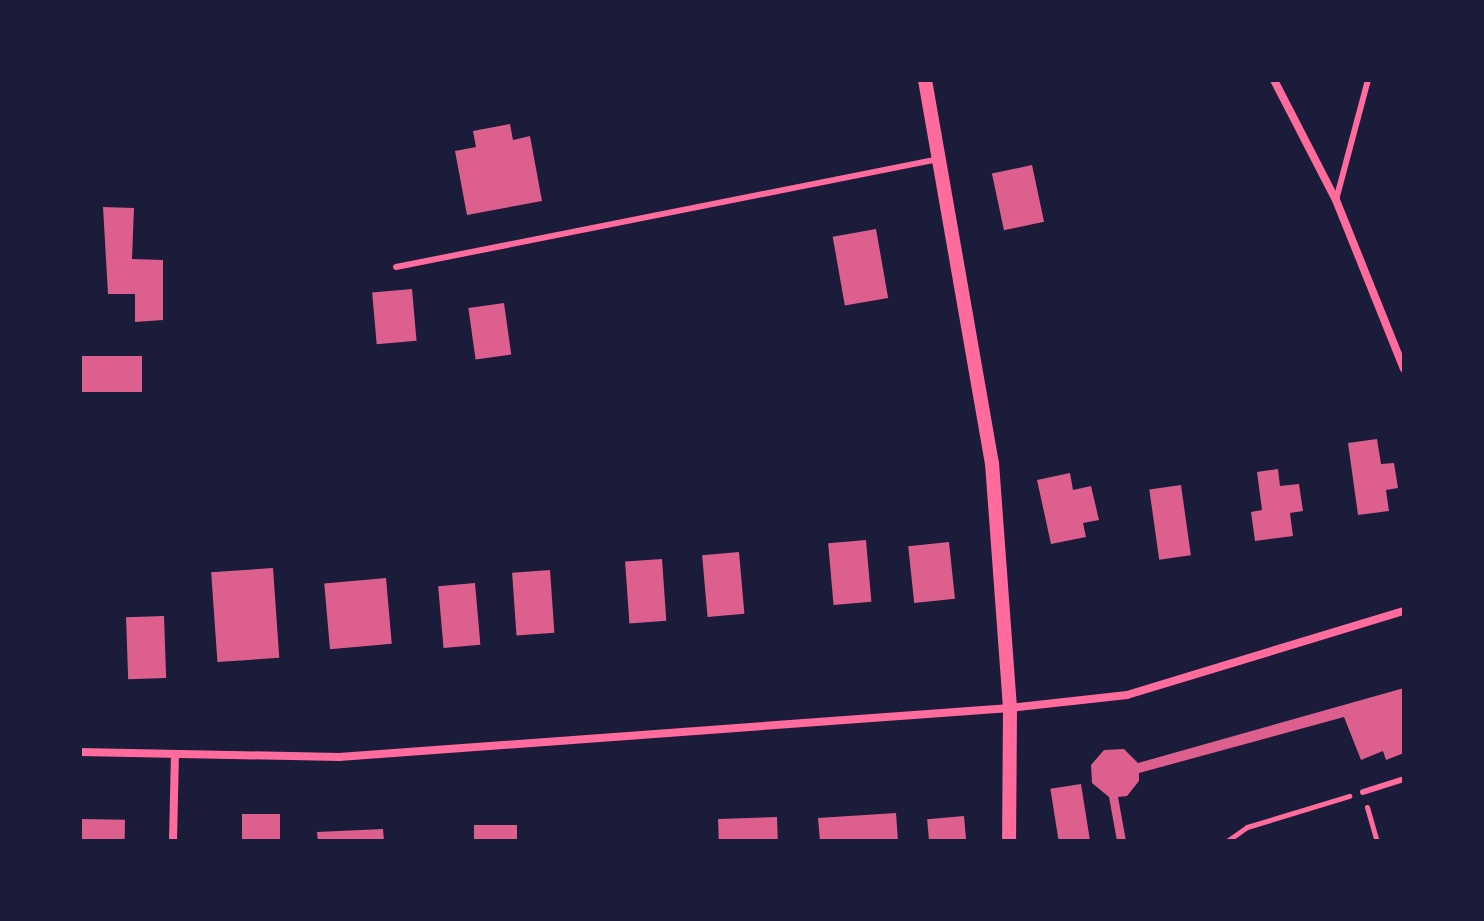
<!DOCTYPE html>
<style>
body{margin:0}
#map{position:relative;width:1484px;height:921px;overflow:hidden;background:#1b1b3a;font-family:"Fira Sans Condensed",sans-serif}
div>[style]{position:absolute}
.building>*{inset:0;background:#dd5f8e;transform-origin:0 0}
.path>*{height:5px;margin:-2.5px;padding:0 2.5px;transform-origin:2.5px;border-radius:2.5px;background:#ff6b9d}
.service>*{height:6px;margin:-3px;padding:0 3px;transform-origin:3px;border-radius:3px;background:#ff6b9d}
.minor>*{height:8px;margin:-4px;padding:0 4px;transform-origin:4px;border-radius:4px;background:#ff6b9d}
.tertiary>*{height:14px;margin:-7px;padding:0 7px;transform-origin:7px;border-radius:7px;background:#ff6b9d}
span{translate:-50% -50%;white-space:nowrap;text-align:center;line-height:1.15;-webkit-text-stroke:8px #1b1b3a;paint-order:stroke}
.frame{position:absolute;inset:0;border:82px solid #1b1b3a;pointer-events:none}
</style>
<div id="map">
<div class="building">
<div style="clip-path:polygon(510px 124px,513px 140px,530px 136px,542px 201px,467px 215px,455px 151px,476px 147px,473px 131px)"></div>
<div style="left:1032px;top:165px;width:58px;height:41px;rotate:78deg"></div>
<div style="clip-path:polygon(103px 207px,134px 208px,132px 259px,163px 260px,163px 320px,135px 322px,135px 294px,108px 294px)"></div>
<div style="left:876px;top:229px;width:70px;height:44px;rotate:80deg"></div>
<div style="left:412px;top:289px;width:52px;height:40px;rotate:85deg"></div>
<div style="left:504px;top:303px;width:52px;height:36px;rotate:82deg"></div>
<div style="left:81px;top:356px;width:61px;height:36px"></div>
<div style="clip-path:polygon(1377px 439px,1381px 464px,1394px 463px,1398px 488px,1386px 490px,1389px 511px,1358px 515px,1348px 443px)"></div>
<div style="clip-path:polygon(1278px 469px,1280px 486px,1299px 484px,1303px 511px,1290px 513px,1293px 536px,1255px 541px,1251px 512px,1262px 510px,1257px 472px)"></div>
<div style="clip-path:polygon(1070px 473px,1073px 490px,1091px 486px,1099px 520px,1083px 523px,1086px 537px,1051px 544px,1037px 480px)"></div>
<div style="left:1181px;top:485px;width:71px;height:32px;rotate:82deg"></div>
<div style="left:866px;top:540px;width:62px;height:38px;rotate:85deg"></div>
<div style="left:949px;top:542px;width:57px;height:41px;rotate:84deg"></div>
<div style="left:739px;top:552px;width:62px;height:37px;rotate:85deg"></div>
<div style="left:662px;top:559px;width:62px;height:37px;rotate:86deg"></div>
<div style="left:273px;top:568px;width:90px;height:62px;rotate:86deg"></div>
<div style="left:550px;top:570px;width:63px;height:38px;rotate:86deg"></div>
<div style="left:386px;top:578px;width:66px;height:62px;rotate:85deg"></div>
<div style="left:475px;top:583px;width:62px;height:37px;rotate:85deg"></div>
<div style="left:164px;top:616px;width:62px;height:38px;rotate:88deg"></div>
<div style="clip-path:polygon(1404px 688px,1404px 753px,1386px 760px,1383px 751px,1361px 760px,1344px 717px,1139px 773px,1139px 781px,1127px 796px,1118px 797px,1126px 841px,1117px 841px,1109px 797px,1092px 783px,1091px 765px,1104px 750px,1124px 749px,1138px 763px)"></div>
<div style="left:1081px;top:784px;width:58px;height:31px;rotate:81deg"></div>
<div style="clip-path:polygon(896px 813px,898px 841px,820px 841px,818px 818px)"></div>
<div style="left:242px;top:814px;width:38px;height:27px"></div>
<div style="left:964px;top:816px;width:25px;height:37px;rotate:85deg"></div>
<div style="left:777px;top:817px;width:24px;height:59px;rotate:88deg"></div>
<div style="left:81px;top:819px;width:44px;height:22px;rotate:1deg"></div>
<div style="left:474px;top:825px;width:43px;height:16px"></div>
<div style="clip-path:polygon(383px 829px,384px 841px,318px 841px,317px 832px)"></div>
</div>
<div class="path">
<div style="left:1367px;top:807px;width:35px;rotate:74deg"></div>
<div style="left:1227px;top:841px;width:24px;rotate:-35deg"></div>
<div style="left:1247px;top:827px;width:107px;rotate:-16.9deg"></div>
</div>
<div class="service">
<div style="left:1336px;top:200px;width:124px;rotate:-75.1deg"></div>
<div style="left:396px;top:267px;width:554px;rotate:-11.25deg"></div>
<div style="left:1363px;top:792px;width:43px;rotate:-17.6deg"></div>
</div>
<div class="minor">
<div style="left:1274px;top:80px;width:135px;rotate:62.7deg"></div>
<div style="left:1336px;top:200px;width:182px;rotate:68.1deg"></div>
<div style="left:80px;top:752px;width:259px;rotate:1.1deg"></div>
<div style="left:339px;top:757px;width:673px;rotate:-4.18deg"></div>
<div style="left:1010px;top:708px;width:118px;rotate:-6.3deg"></div>
<div style="left:1127px;top:695px;width:289px;rotate:-16.9deg"></div>
<div style="left:173px;top:841px;width:87px;rotate:-88.7deg"></div>
</div>
<div class="tertiary">
<div style="left:925px;top:80px;width:389px;rotate:80.1deg"></div>
<div style="left:992px;top:463px;width:246px;rotate:85.8deg"></div>
<div style="left:1010px;top:708px;width:133px;rotate:90.4deg"></div>
</div>
<div class="frame"></div>
</div>
